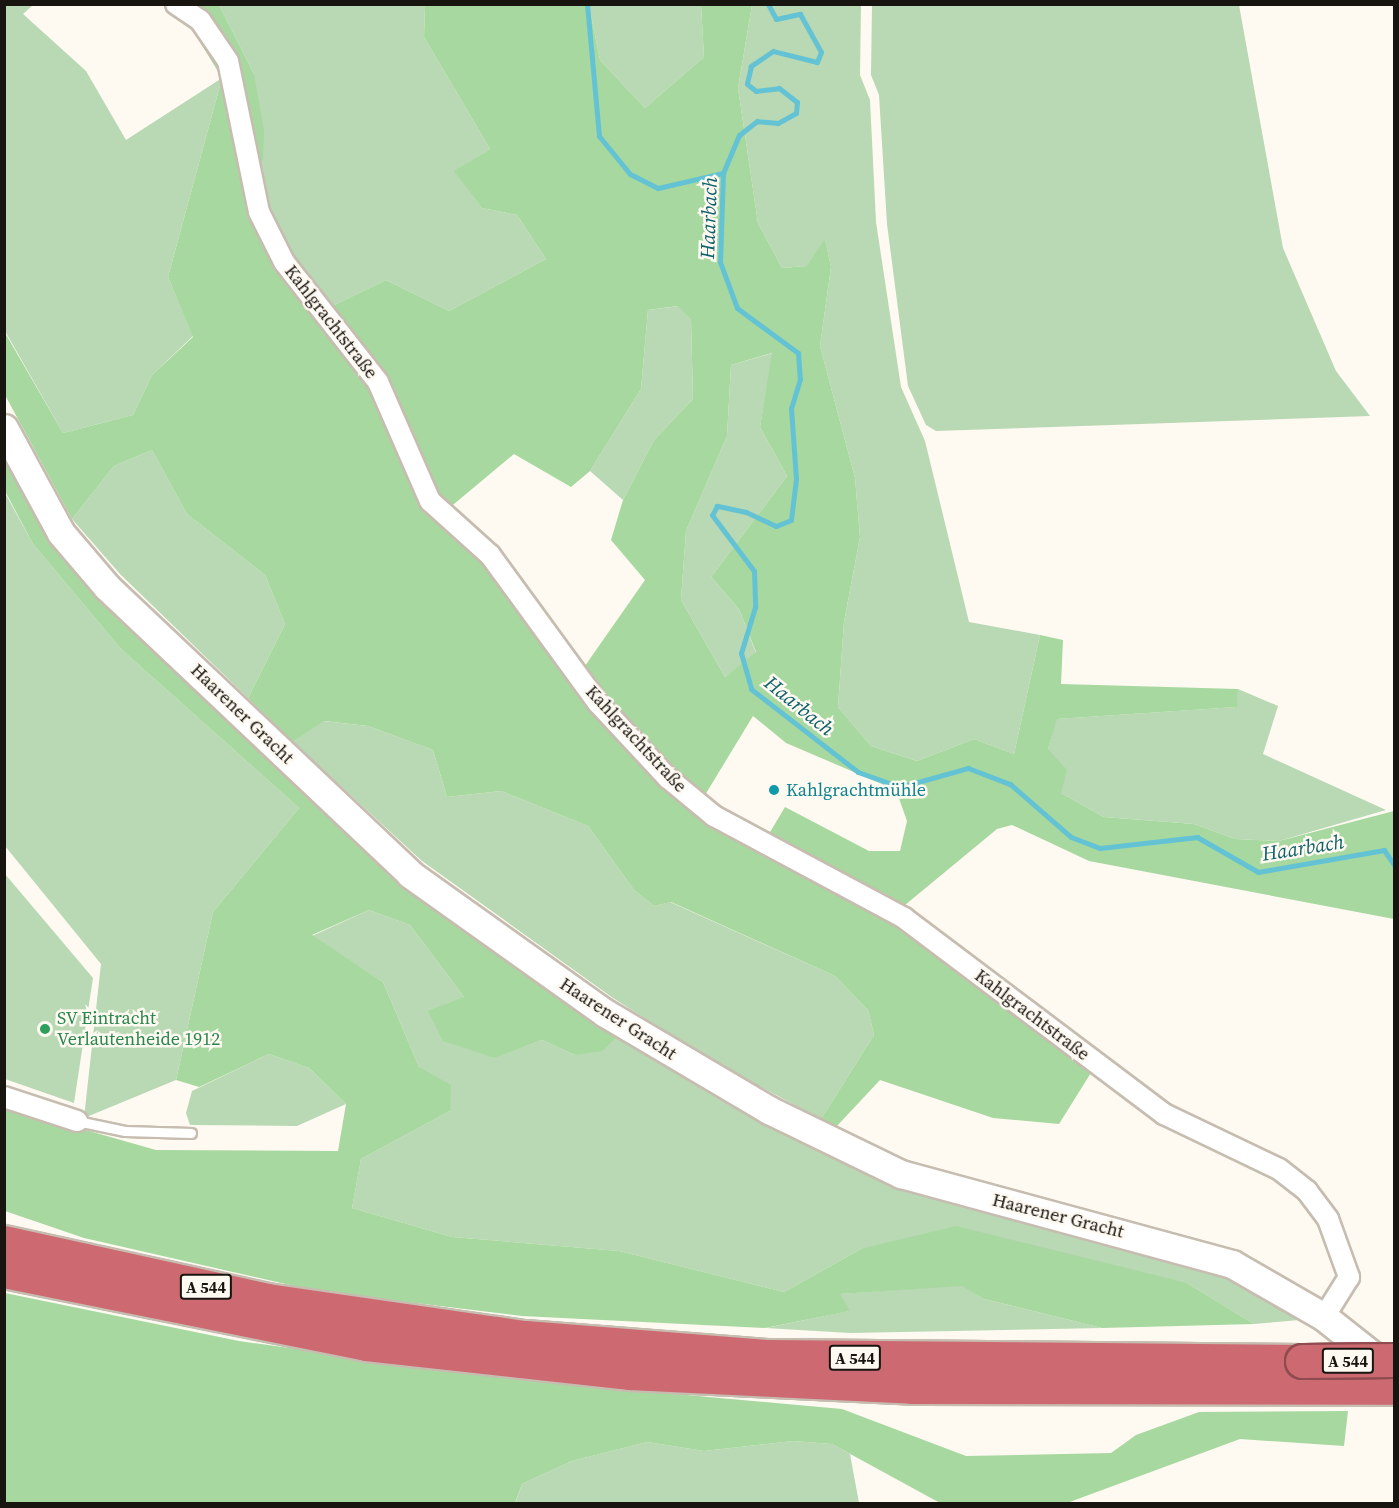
<!DOCTYPE html>
<meta charset="utf-8">
<style>
body{margin:0}
#map{position:relative;width:1399px;height:1508px;overflow:hidden;background:#fef9f1;font-family:"Source Serif 4",serif}
div>[style]{position:absolute}
.green>*{inset:0;background:#b9d8b4}
.forest>*{inset:0;background:#a7d89f}
.stream>*{height:5px;margin:-2.5px;padding:0 2.5px;transform-origin:2.5px;border-radius:2.5px;background:#63c3d4}
.roads{filter:drop-shadow(2px 0 #c6bdb0) drop-shadow(-2px 0 #c6bdb0) drop-shadow(0 2px #c6bdb0) drop-shadow(0 -2px #c6bdb0)}
.service>*{height:9px;margin:-4.5px;padding:0 4.5px;transform-origin:4.5px;border-radius:4.5px;background:#fff}
.minor>*{height:20px;margin:-10px;padding:0 10px;transform-origin:10px;border-radius:10px;background:#fff}
.secondary>*{height:27px;margin:-13.5px;padding:0 13.5px;transform-origin:13.5px;border-radius:13.5px;background:#fff}
.motorway>*{height:33px;margin:-16.5px;padding:0 16.5px;transform-origin:16.5px;border-radius:16.5px;background:#cd6971}
.bridges{filter:drop-shadow(2px 0 #8e4c4f) drop-shadow(-2px 0 #8e4c4f) drop-shadow(0 2px #8e4c4f) drop-shadow(0 -2px #8e4c4f)}
.motorway-bridge>*{height:33px;margin:-16.5px;padding:0 16.5px;transform-origin:16.5px;border-radius:16.5px;background:#cd6971}
.dots>*{width:16px;height:16px;translate:-50% -50%;box-sizing:border-box;border:3px solid #fef9f1;border-radius:50%}
span{translate:-50% -50%;white-space:nowrap;text-align:center;line-height:1.15;-webkit-text-stroke:5px #fef9f1;paint-order:stroke}
.shield-label span{padding:2px 4px;background:#fef9f1;border:2px solid;border-radius:4px;-webkit-text-stroke-width:0}
.shield-label{font-size:16px;color:#181510;font-weight:700}
.street-label{font-size:18px;color:#181510}
.culture-label{font-size:18px;color:#0d838f}
.left{translate:0 -50%;text-align:left}
.leisure-label{font-size:18px;color:#27864d}
.water-label{font-size:20px;color:#0e616c;font-style:italic}
.frame{position:absolute;inset:0;border:6px solid #181510;pointer-events:none}
</style>
<div id="map">
<div class="green">
<div style="clip-path:polygon(4px 5px,33px 5px,23px 14px,86px 71px,126px 140px,222px 78px,168px 277px,193px 336px,152px 375px,133px 415px,63px 433px,5px 331px)"></div>
<div style="clip-path:polygon(219px 5px,425px 5px,424px 37px,490px 149px,455px 171px,482px 208px,517px 215px,546px 259px,449px 311px,386px 280px,326px 309px,288px 260px,255px 178px,254px 74px)"></div>
<div style="clip-path:polygon(589px 5px,701px 5px,704px 57px,645px 108px,600px 60px)"></div>
<div style="clip-path:polygon(752px 5px,861px 5px,860px 75px,870px 100px,876px 222px,901px 387px,925px 441px,969px 622px,1040px 635px,1014px 754px,974px 739px,917px 761px,871px 746px,838px 707px,844px 622px,860px 537px,855px 478px,820px 346px,831px 267px,825px 240px,806px 266px,782px 268px,758px 223px,738px 88px)"></div>
<div style="clip-path:polygon(872px 5px,1239px 5px,1283px 248px,1336px 371px,1370px 416px,936px 431px,926px 425px,908px 386px,887px 224px,879px 95px,871px 75px)"></div>
<div style="clip-path:polygon(679px 306px,691px 320px,693px 399px,654px 440px,623px 500px,590px 471px,641px 389px,648px 310px)"></div>
<div style="clip-path:polygon(773px 353px,760px 427px,787px 476px,711px 577px,739px 609px,756px 653px,725px 677px,681px 600px,686px 531px,727px 436px,731px 365px)"></div>
<div style="clip-path:polygon(152px 450px,187px 514px,265px 575px,285px 624px,248px 698px,120px 574px,72px 519px,114px 466px)"></div>
<div style="clip-path:polygon(4px 491px,33px 544px,121px 649px,299px 808px,213px 912px,176px 1080px,84px 1118px,101px 964px,5px 846px)"></div>
<div style="clip-path:polygon(1238px 689px,1278px 706px,1263px 754px,1386px 810px,1279px 841px,1235px 839px,1194px 824px,1104px 817px,1061px 793px,1048px 749px,1056px 719px,1236px 707px)"></div>
<div style="clip-path:polygon(323px 721px,368px 726px,433px 750px,447px 797px,501px 791px,588px 826px,634px 890px,654px 906px,670px 902px,835px 976px,868px 1010px,874px 1035px,821px 1119px,712px 1061px,613px 998px,422px 861px,293px 742px)"></div>
<div style="clip-path:polygon(5px 874px,93px 978px,74px 1103px,5px 1079px)"></div>
<div style="clip-path:polygon(369px 910px,410px 925px,464px 997px,494px 1058px,542px 1040px,575px 1055px,621px 1033px,764px 1118px,1228px 1274px,1312px 1319px,1254px 1324px,1187px 1283px,861px 1249px,784px 1292px,619px 1251px,452px 1237px,352px 1208px,361px 1159px,450px 1111px,419px 1067px,383px 982px,312px 936px)"></div>
<div style="clip-path:polygon(269px 1054px,309px 1068px,346px 1104px,297px 1126px,190px 1125px,186px 1113px,192px 1091px)"></div>
<div style="clip-path:polygon(962px 1285px,984px 1299px,1102px 1328px,850px 1333px,766px 1328px,849px 1311px,839px 1294px)"></div>
<div style="clip-path:polygon(793px 1441px,832px 1444px,850px 1454px,859px 1503px,515px 1504px,522px 1484px,572px 1461px,647px 1442px,704px 1451px)"></div>
</div>
<div class="forest">
<div style="clip-path:polygon(183px 5px,219px 5px,254px 74px,264px 130px,263px 159px,255px 178px,231px 59px)"></div>
<div style="clip-path:polygon(evenodd,425px 5px,589px 5px,600px 60px,645px 108px,704px 57px,701px 5px,752px 5px,738px 88px,758px 223px,782px 268px,806px 266px,825px 239px,831px 267px,820px 346px,855px 478px,860px 537px,844px 622px,838px 707px,871px 746px,917px 761px,974px 739px,1014px 754px,1040px 635px,1063px 640px,1061px 684px,1238px 689px,1237px 707px,1057px 719px,1048px 749px,1067px 770px,1061px 793px,1104px 817px,1194px 824px,1235px 839px,1279px 841px,1394px 811px,1394px 919px,1089px 861px,1012px 825px,997px 829px,899px 910px,766px 839px,785px 807px,869px 851px,900px 851px,907px 821px,896px 790px,786px 743px,753px 716px,702px 800px,580px 673px,645px 580px,611px 540px,623px 500px,654px 440px,693px 399px,691px 320px,678px 306px,648px 310px,641px 389px,590px 471px,571px 487px,514px 454px,448px 509px,433px 497px,326px 309px,386px 280px,449px 311px,546px 259px,517px 215px,482px 208px,454px 171px,490px 149px,424px 37px,425px 5px,772px 353px,760px 427px,787px 476px,711px 577px,739px 609px,756px 652px,725px 677px,681px 600px,686px 531px,727px 436px,731px 365px,772px 353px)"></div>
<div style="clip-path:polygon(197px 24px,223px 63px,255px 216px,373px 386px,404px 454px,485px 558px,665px 781px,899px 922px,1094px 1068px,1059px 1124px,993px 1118px,880px 1080px,836px 1127px,821px 1119px,874px 1035px,868px 1010px,835px 976px,671px 902px,654px 906px,634px 890px,588px 826px,501px 791px,447px 797px,433px 750px,368px 726px,324px 721px,293px 742px,248px 698px,285px 624px,265px 575px,187px 514px,152px 450px,114px 466px,72px 519px,5px 395px,4px 331px,63px 433px,133px 415px,152px 375px,193px 337px,168px 277px,222px 78px,192px 29px)"></div>
<div style="clip-path:polygon(4px 448px,20px 480px,348px 830px,621px 1033px,602px 1051px,575px 1055px,542px 1040px,495px 1058px,443px 1041px,428px 1011px,464px 997px,410px 925px,369px 910px,312px 935px,383px 982px,419px 1067px,451px 1085px,450px 1111px,361px 1159px,352px 1208px,452px 1237px,619px 1251px,784px 1292px,861px 1249px,956px 1226px,1187px 1283px,1254px 1324px,1102px 1328px,984px 1299px,962px 1286px,840px 1294px,850px 1311px,765px 1328px,522px 1316px,316px 1291px,84px 1238px,5px 1211px,5px 1107px,156px 1150px,338px 1151px,346px 1104px,309px 1068px,269px 1054px,199px 1087px,176px 1080px,213px 912px,299px 808px,121px 649px,33px 544px,5px 491px)"></div>
<div style="clip-path:polygon(5px 1293px,239px 1341px,510px 1379px,842px 1409px,966px 1456px,1111px 1453px,1136px 1435px,1199px 1412px,1348px 1411px,1344px 1446px,1240px 1439px,1067px 1503px,940px 1503px,832px 1444px,793px 1441px,704px 1451px,647px 1442px,572px 1461px,522px 1484px,515px 1503px,5px 1504px)"></div>
</div>
<div class="stream">
<div style="left:587px;top:4px;width:133px;rotate:84.8deg"></div>
<div style="left:599px;top:136px;width:49px;rotate:50.8deg"></div>
<div style="left:630px;top:174px;width:31px;rotate:27deg"></div>
<div style="left:658px;top:188px;width:67px;rotate:-13deg"></div>
<div style="left:768px;top:4px;width:17px;rotate:62deg"></div>
<div style="left:776px;top:19px;width:25px;rotate:-12deg"></div>
<div style="left:800px;top:14px;width:43px;rotate:61.1deg"></div>
<div style="left:821px;top:52px;width:11px;rotate:112deg"></div>
<div style="left:817px;top:62px;width:45px;rotate:-166deg"></div>
<div style="left:773px;top:51px;width:27px;rotate:146deg"></div>
<div style="left:751px;top:66px;width:18px;rotate:103deg"></div>
<div style="left:747px;top:84px;width:11px;rotate:38deg"></div>
<div style="left:756px;top:91px;width:23px;rotate:-7deg"></div>
<div style="left:779px;top:88px;width:23px;rotate:38deg"></div>
<div style="left:797px;top:102px;width:11px;rotate:95deg"></div>
<div style="left:796px;top:113px;width:21px;rotate:151deg"></div>
<div style="left:778px;top:123px;width:21px;rotate:-175deg"></div>
<div style="left:757px;top:121px;width:23px;rotate:142deg"></div>
<div style="left:739px;top:135px;width:41px;rotate:112.8deg"></div>
<div style="left:723px;top:173px;width:89px;rotate:91.9deg"></div>
<div style="left:720px;top:262px;width:49px;rotate:69.7deg"></div>
<div style="left:737px;top:308px;width:76px;rotate:36.4deg"></div>
<div style="left:798px;top:353px;width:26px;rotate:86deg"></div>
<div style="left:800px;top:379px;width:30px;rotate:107deg"></div>
<div style="left:791px;top:408px;width:71px;rotate:86deg"></div>
<div style="left:796px;top:479px;width:41px;rotate:97deg"></div>
<div style="left:791px;top:520px;width:16px;rotate:158deg"></div>
<div style="left:776px;top:526px;width:33px;rotate:-155deg"></div>
<div style="left:746px;top:512px;width:30px;rotate:-168deg"></div>
<div style="left:717px;top:506px;width:10px;rotate:119deg"></div>
<div style="left:712px;top:515px;width:70px;rotate:53.1deg"></div>
<div style="left:754px;top:571px;width:36px;rotate:88deg"></div>
<div style="left:755px;top:607px;width:48px;rotate:106.9deg"></div>
<div style="left:741px;top:653px;width:37px;rotate:74deg"></div>
<div style="left:751px;top:689px;width:135px;rotate:37.8deg"></div>
<div style="left:858px;top:772px;width:45px;rotate:19.7deg"></div>
<div style="left:900px;top:787px;width:71px;rotate:-15.6deg"></div>
<div style="left:968px;top:768px;width:45px;rotate:20.9deg"></div>
<div style="left:1010px;top:784px;width:81px;rotate:41deg"></div>
<div style="left:1071px;top:837px;width:31px;rotate:21deg"></div>
<div style="left:1100px;top:848px;width:98px;rotate:-6.5deg"></div>
<div style="left:1197px;top:837px;width:70px;rotate:29.8deg"></div>
<div style="left:1258px;top:872px;width:128px;rotate:-9.9deg"></div>
<div style="left:1384px;top:850px;width:18px;rotate:56deg"></div>
</div>
<div class="roads">
<div class="service">
<div style="left:77px;top:1121px;width:49px;rotate:11.8deg"></div>
<div style="left:125px;top:1131px;width:66px;rotate:1.7deg"></div>
</div>
<div class="minor">
<div style="left:176px;top:4px;width:29px;rotate:34deg"></div>
<div style="left:200px;top:20px;width:50px;rotate:55.7deg"></div>
<div style="left:228px;top:61px;width:154px;rotate:78.4deg"></div>
<div style="left:259px;top:212px;width:56px;rotate:63.4deg"></div>
<div style="left:284px;top:262px;width:152px;rotate:51.9deg"></div>
<div style="left:378px;top:382px;width:130px;rotate:66.4deg"></div>
<div style="left:430px;top:501px;width:81px;rotate:42deg"></div>
<div style="left:490px;top:555px;width:183px;rotate:53.9deg"></div>
<div style="left:598px;top:703px;width:103px;rotate:47deg"></div>
<div style="left:668px;top:778px;width:60px;rotate:39.6deg"></div>
<div style="left:714px;top:816px;width:216px;rotate:28.2deg"></div>
<div style="left:904px;top:918px;width:326px;rotate:37deg"></div>
<div style="left:1164px;top:1114px;width:127px;rotate:25.6deg"></div>
<div style="left:1279px;top:1169px;width:36px;rotate:38deg"></div>
<div style="left:1307px;top:1191px;width:35px;rotate:53deg"></div>
<div style="left:1328px;top:1219px;width:62px;rotate:70.1deg"></div>
<div style="left:1349px;top:1277px;width:47px;rotate:122deg"></div>
<div style="left:4px;top:1097px;width:77px;rotate:18.2deg"></div>
</div>
<div class="secondary">
<div style="left:4px;top:428px;width:119px;rotate:61.5deg"></div>
<div style="left:61px;top:533px;width:71px;rotate:49.6deg"></div>
<div style="left:107px;top:587px;width:417px;rotate:43.4deg"></div>
<div style="left:410px;top:874px;width:239px;rotate:35.5deg"></div>
<div style="left:605px;top:1013px;width:191px;rotate:30.6deg"></div>
<div style="left:769px;top:1110px;width:147px;rotate:25.9deg"></div>
<div style="left:901px;top:1174px;width:343px;rotate:15.2deg"></div>
<div style="left:1232px;top:1264px;width:106px;rotate:29.9deg"></div>
<div style="left:1324px;top:1317px;width:80px;rotate:38.4deg"></div>
</div>
<div class="motorway">
<div style="left:4px;top:1242px;width:269px;rotate:12.4deg"></div>
<div style="left:267px;top:1300px;width:261px;rotate:8.2deg"></div>
<div style="left:525px;top:1337px;width:245px;rotate:4.5deg"></div>
<div style="left:769px;top:1356px;width:533px;rotate:0.54deg"></div>
<div style="left:4px;top:1271px;width:369px;rotate:11.4deg"></div>
<div style="left:366px;top:1344px;width:266px;rotate:6.3deg"></div>
<div style="left:630px;top:1373px;width:282px;rotate:2.8deg"></div>
<div style="left:912px;top:1387px;width:482px;rotate:0.1deg"></div>
</div>
</div>
<div class="bridges">
<div class="motorway-bridge">
<div style="left:1302px;top:1361px;width:92px;rotate:-0.6deg"></div>
</div>
</div>
<div class="dots">
<div style="left:774px;top:790px;background:#0f9aa8"></div>
<div style="left:45px;top:1029px;background:#2e9e5b"></div>
</div>
<div class="shield-label">
<span style="left:206px;top:1287px">A 544</span>
<span style="left:855px;top:1358px">A 544</span>
<span style="left:1348px;top:1361px">A 544</span>
</div>
<div class="street-label">
<span style="left:331px;top:322px;rotate:52deg">Kahlgrachtstraße</span>
<span style="left:242px;top:714px;rotate:44deg">Haarener Gracht</span>
<span style="left:636px;top:739px;rotate:47deg">Kahlgrachtstraße</span>
<span style="left:1032px;top:1015px;rotate:37deg">Kahlgrachtstraße</span>
<span style="left:618px;top:1019px;rotate:33deg">Haarener Gracht</span>
<span style="left:1058px;top:1216px;rotate:14deg">Haarener Gracht</span>
</div>
<div class="culture-label">
<span class="left" style="left:786px;top:790px">Kahlgrachtmühle</span>
</div>
<div class="leisure-label">
<span class="left" style="left:57px;top:1029px">SV Eintracht<br>Verlautenheide 1912</span>
</div>
<div class="water-label">
<span style="left:709px;top:218px;rotate:-88deg">Haarbach</span>
<span style="left:799px;top:706px;rotate:39deg">Haarbach</span>
<span style="left:1303px;top:848px;rotate:-9deg">Haarbach</span>
</div>
<div class="frame"></div>
</div>
